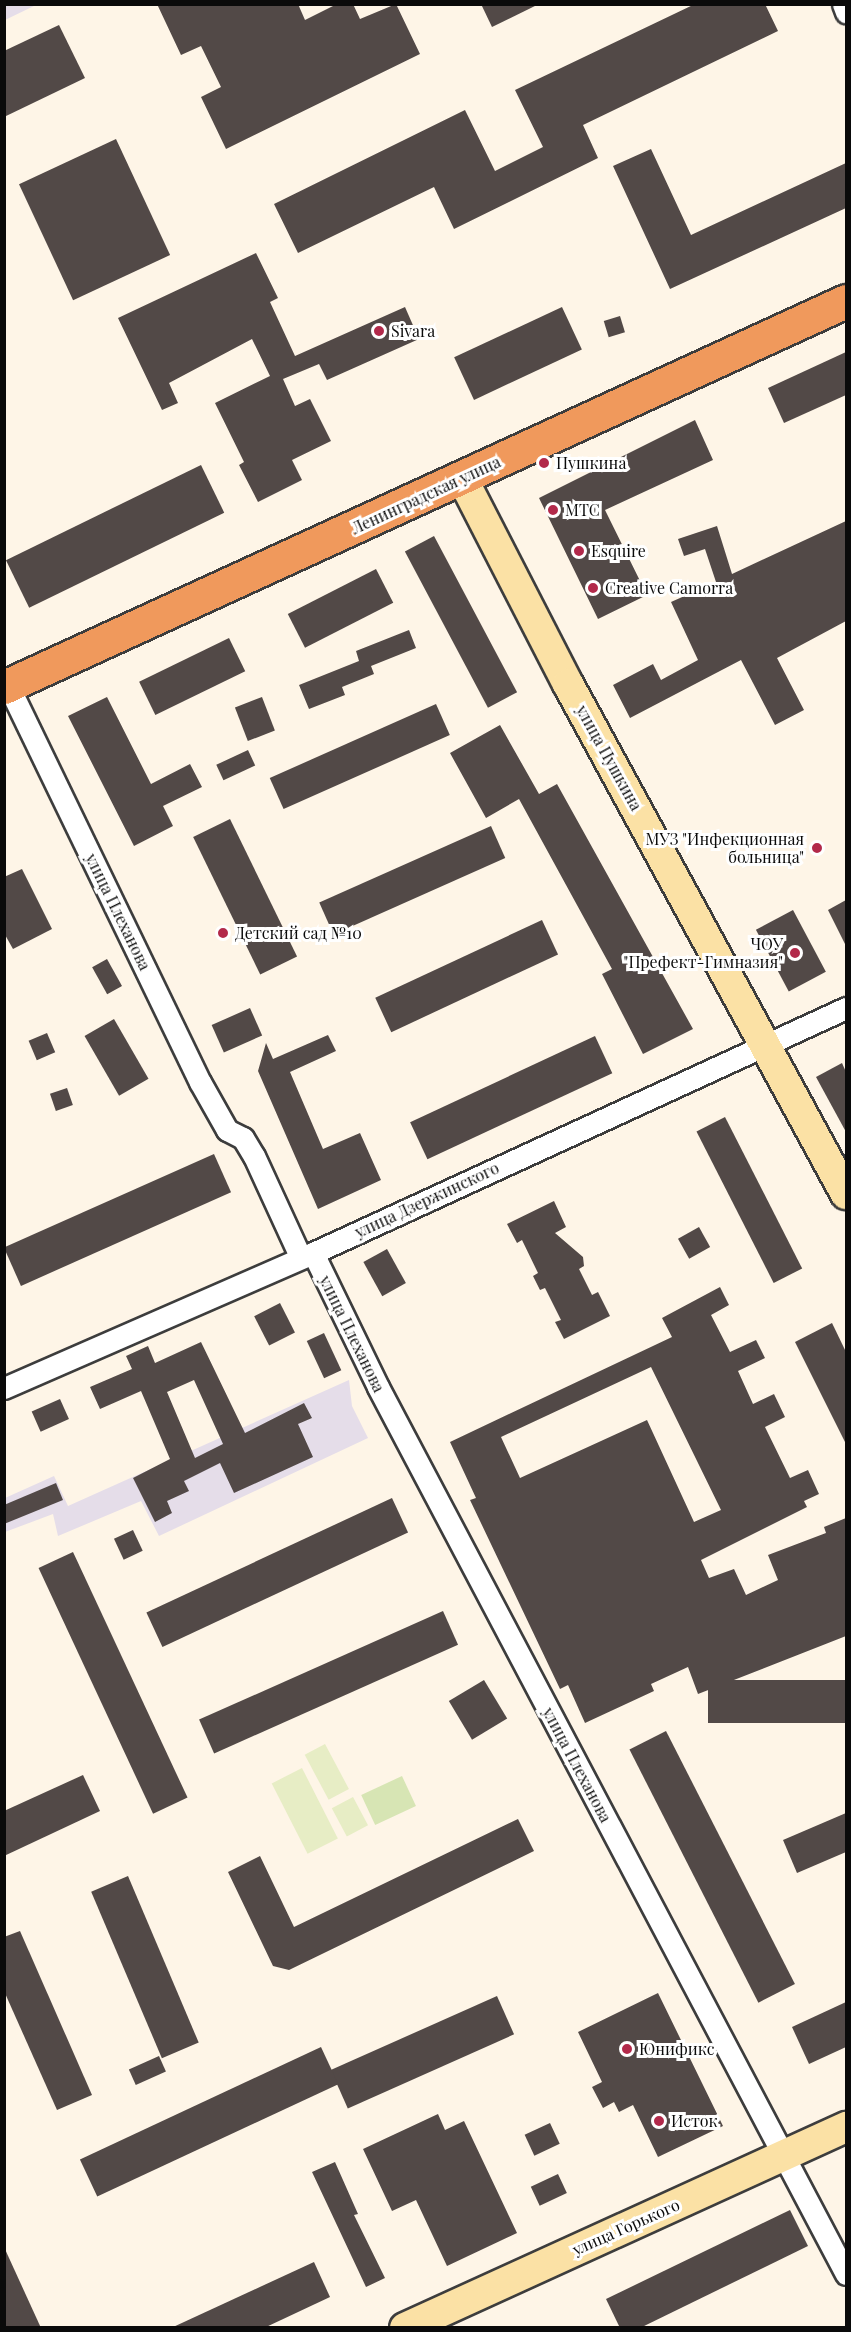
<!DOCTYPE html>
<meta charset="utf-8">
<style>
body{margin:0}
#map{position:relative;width:851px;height:2332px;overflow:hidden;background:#fef5e7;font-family:"Playfair Display",serif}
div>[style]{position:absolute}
.industrial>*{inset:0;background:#e5dde9}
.green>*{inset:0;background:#d7e5b4;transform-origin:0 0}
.pitch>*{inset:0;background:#e7edc5;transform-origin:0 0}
.building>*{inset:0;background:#524947;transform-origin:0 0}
.roads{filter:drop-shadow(2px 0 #3d3d3d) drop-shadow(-2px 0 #3d3d3d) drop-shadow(0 2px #3d3d3d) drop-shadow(0 -2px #3d3d3d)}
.minor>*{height:21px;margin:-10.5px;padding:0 10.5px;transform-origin:10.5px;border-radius:10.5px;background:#fff}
.secondary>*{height:30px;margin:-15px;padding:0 15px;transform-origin:15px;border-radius:15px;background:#fbe1a5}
.trunk>*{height:33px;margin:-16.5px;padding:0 16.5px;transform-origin:16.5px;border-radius:16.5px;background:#f0995c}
.dots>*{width:16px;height:16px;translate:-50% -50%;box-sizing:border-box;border:3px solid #fff;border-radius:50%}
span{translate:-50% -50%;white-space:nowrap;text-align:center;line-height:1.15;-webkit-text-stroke:6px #fff;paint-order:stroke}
.poi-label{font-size:16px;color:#0a0a0a}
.left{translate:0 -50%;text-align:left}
.right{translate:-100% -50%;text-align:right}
.street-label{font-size:16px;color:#0a0a0a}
.frame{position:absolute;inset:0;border:6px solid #0a0a0a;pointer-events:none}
</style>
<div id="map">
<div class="industrial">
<div style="clip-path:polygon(5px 4px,36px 4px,36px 5px,5px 20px)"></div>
<div style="clip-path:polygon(349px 1380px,352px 1406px,368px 1438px,159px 1536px,141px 1501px,58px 1536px,53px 1514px,5px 1532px,5px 1498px,54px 1476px,68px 1506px)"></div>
</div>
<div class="green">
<div style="left:402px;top:1776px;width:33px;height:45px;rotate:65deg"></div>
</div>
<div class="pitch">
<div style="left:325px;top:1744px;width:51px;height:23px;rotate:62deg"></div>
<div style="left:302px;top:1768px;width:79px;height:34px;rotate:63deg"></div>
<div style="left:353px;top:1797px;width:32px;height:24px;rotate:62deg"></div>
</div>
<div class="building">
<div style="clip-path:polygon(157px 4px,298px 4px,305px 20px,337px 4px,353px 4px,360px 19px,396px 4px,420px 54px,226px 149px,201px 97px,221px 87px,201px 46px,181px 55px)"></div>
<div style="clip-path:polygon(481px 4px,539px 4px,492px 27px)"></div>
<div style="clip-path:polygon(695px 4px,765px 4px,778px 31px,583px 125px,598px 158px,454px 229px,434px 187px,298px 253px,274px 204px,465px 110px,495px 171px,543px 147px,515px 90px)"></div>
<div style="clip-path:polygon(59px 25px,85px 78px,4px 117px,4px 51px)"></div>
<div style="left:116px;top:139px;width:128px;height:107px;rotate:65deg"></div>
<div style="clip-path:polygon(651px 149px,691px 235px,846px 163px,846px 208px,670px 289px,613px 166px)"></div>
<div style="clip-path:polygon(256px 253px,278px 298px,270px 302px,295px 356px,405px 307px,419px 339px,327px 380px,319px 364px,283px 379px,295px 406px,310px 399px,331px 441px,292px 460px,302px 480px,258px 502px,239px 465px,244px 462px,215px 403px,270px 376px,252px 339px,169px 383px,178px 403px,162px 410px,118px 318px)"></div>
<div style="left:562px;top:307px;width:47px;height:119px;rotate:65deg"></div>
<div style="left:620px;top:316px;width:17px;height:17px;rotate:73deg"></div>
<div style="clip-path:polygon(846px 352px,846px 395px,784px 423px,768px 388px)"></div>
<div style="clip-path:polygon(695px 420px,713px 460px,605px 510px,647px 595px,598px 619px,539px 498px)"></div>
<div style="left:201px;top:465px;width:53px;height:217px;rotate:64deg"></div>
<div style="clip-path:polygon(846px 521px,846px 621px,777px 658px,804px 710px,775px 725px,741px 660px,630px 718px,613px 685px,653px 664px,661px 680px,698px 660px,671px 602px,716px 582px,705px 549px,684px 556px,678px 539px,717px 526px,732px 574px)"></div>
<div style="left:434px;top:536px;width:177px;height:33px;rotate:62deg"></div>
<div style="left:376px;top:569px;width:38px;height:99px;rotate:63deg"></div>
<div style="clip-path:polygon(409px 630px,416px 648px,371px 666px,374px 674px,342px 687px,345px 695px,309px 709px,299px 685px,359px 661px,356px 651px)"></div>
<div style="left:229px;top:638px;width:37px;height:100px;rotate:64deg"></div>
<div style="clip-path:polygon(107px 697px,151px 784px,190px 764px,202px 787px,163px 806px,173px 826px,134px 846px,68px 716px)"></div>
<div style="left:262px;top:697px;width:36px;height:29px;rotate:69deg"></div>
<div style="left:436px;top:704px;width:34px;height:182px;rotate:66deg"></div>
<div style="clip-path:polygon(500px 725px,539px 794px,557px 784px,693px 1029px,643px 1054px,602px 974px,612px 969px,519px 799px,486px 818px,450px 753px)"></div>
<div style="left:248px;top:750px;width:17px;height:35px;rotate:65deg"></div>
<div style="left:230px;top:819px;width:153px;height:41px;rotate:64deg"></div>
<div style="left:491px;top:826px;width:35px;height:188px;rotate:66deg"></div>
<div style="clip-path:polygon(22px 869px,52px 929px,13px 949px,4px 933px,4px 877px)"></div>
<div style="clip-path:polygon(846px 900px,846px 946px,828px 910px)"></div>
<div style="left:793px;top:910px;width:70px;height:42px;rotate:62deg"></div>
<div style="left:542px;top:920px;width:38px;height:184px;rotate:65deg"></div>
<div style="left:107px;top:959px;width:31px;height:17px;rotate:61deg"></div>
<div style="left:250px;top:1008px;width:30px;height:42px;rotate:66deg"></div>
<div style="left:114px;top:1019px;width:69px;height:34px;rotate:60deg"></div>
<div style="left:47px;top:1033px;width:21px;height:20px;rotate:67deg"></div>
<div style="clip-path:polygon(328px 1035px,336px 1051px,290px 1072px,323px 1149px,360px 1133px,381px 1180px,318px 1209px,258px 1071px,266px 1043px,273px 1059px)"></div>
<div style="left:595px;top:1036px;width:41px;height:204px;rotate:65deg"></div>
<div style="clip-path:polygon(842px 1063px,846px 1072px,846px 1132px,816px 1077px)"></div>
<div style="left:67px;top:1088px;width:18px;height:18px;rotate:71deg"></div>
<div style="left:725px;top:1117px;width:170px;height:32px;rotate:63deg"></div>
<div style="left:214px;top:1154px;width:42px;height:230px;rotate:66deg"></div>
<div style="clip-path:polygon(554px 1201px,566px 1227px,555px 1233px,583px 1257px,584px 1266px,579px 1269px,592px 1295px,598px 1292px,610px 1316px,564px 1339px,555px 1322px,561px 1320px,545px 1288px,540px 1290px,533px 1276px,538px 1273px,522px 1240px,517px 1243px,507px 1224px)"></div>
<div style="left:699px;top:1227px;width:23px;height:24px;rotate:61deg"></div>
<div style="left:387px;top:1249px;width:39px;height:27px;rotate:61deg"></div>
<div style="clip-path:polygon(evenodd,720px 1287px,729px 1305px,711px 1315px,730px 1352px,756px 1340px,765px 1358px,738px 1371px,753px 1404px,774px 1394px,785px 1417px,765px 1427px,790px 1478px,808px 1470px,819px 1494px,804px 1501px,807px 1507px,701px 1560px,709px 1578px,734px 1569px,746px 1595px,778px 1580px,768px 1555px,826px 1533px,824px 1527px,846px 1518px,846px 1636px,698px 1694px,688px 1667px,651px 1684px,654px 1691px,585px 1723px,568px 1685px,560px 1689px,470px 1500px,476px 1498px,450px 1442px,672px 1337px,662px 1318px,720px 1287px,651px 1367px,721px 1510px,694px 1522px,647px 1420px,520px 1478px,501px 1437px,651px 1367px)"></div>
<div style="left:280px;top:1303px;width:33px;height:29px;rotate:63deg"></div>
<div style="clip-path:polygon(832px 1323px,846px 1352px,846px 1444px,795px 1342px)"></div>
<div style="left:324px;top:1333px;width:41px;height:19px;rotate:65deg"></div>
<div style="clip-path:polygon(evenodd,201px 1342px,245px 1433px,304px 1403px,312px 1418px,298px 1424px,313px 1457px,234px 1493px,220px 1463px,184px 1481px,189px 1491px,167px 1501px,172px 1513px,155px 1522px,133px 1478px,170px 1459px,141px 1391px,100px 1409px,90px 1387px,132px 1369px,126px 1356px,148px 1346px,155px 1363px,201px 1342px,194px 1380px,223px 1444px,195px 1458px,167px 1392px,194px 1380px)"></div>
<div style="left:60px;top:1399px;width:22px;height:31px;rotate:66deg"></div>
<div style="clip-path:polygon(56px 1483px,63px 1500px,4px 1524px,4px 1505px)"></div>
<div style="left:392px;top:1498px;width:38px;height:271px;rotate:65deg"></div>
<div style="left:133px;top:1530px;width:23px;height:21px;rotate:65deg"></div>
<div style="left:73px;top:1552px;width:271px;height:38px;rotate:65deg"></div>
<div style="left:443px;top:1611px;width:37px;height:267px;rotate:66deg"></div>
<div style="left:484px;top:1680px;width:45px;height:41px;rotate:59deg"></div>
<div style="left:846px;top:1680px;width:43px;height:138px;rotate:90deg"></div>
<div style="left:666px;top:1731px;width:284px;height:41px;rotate:63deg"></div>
<div style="clip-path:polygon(83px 1775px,100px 1811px,4px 1856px,4px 1811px)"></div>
<div style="clip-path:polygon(846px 1813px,846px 1852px,797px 1873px,783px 1840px)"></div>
<div style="clip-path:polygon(518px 1819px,534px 1851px,289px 1970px,273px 1966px,228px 1872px,260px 1856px,294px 1927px)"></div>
<div style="left:128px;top:1876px;width:181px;height:40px;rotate:67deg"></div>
<div style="clip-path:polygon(20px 1931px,92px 2095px,57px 2110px,4px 1991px,4px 1937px)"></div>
<div style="clip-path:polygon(658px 1993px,723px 2126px,658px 2157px,633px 2105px,619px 2112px,614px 2102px,603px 2108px,592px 2087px,602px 2082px,578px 2032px)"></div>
<div style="left:497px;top:1996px;width:42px;height:182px;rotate:66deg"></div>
<div style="clip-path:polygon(846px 2002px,846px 2047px,809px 2064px,792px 2027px)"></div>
<div style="left:321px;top:2047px;width:41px;height:266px;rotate:65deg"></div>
<div style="left:159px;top:2056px;width:17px;height:33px;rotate:66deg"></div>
<div style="clip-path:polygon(438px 2114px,445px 2130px,464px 2121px,517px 2233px,447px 2266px,416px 2200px,392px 2211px,363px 2149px)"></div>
<div style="left:550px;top:2123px;width:23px;height:28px;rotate:65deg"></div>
<div style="clip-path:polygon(335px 2162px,358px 2214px,354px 2215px,385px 2278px,366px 2287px,312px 2172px)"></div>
<div style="left:558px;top:2174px;width:21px;height:30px;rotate:65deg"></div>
<div style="clip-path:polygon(790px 2210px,808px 2246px,640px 2328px,620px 2328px,606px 2299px)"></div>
<div style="clip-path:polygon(4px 2247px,41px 2328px,4px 2328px)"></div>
<div style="clip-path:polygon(314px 2262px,330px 2297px,264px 2328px,171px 2328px)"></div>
</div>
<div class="roads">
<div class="minor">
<div style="left:843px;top:4px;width:9px;rotate:69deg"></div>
<div style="left:8px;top:685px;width:441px;rotate:64.2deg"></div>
<div style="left:200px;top:1082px;width:55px;rotate:60.6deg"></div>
<div style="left:227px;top:1130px;width:18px;rotate:27deg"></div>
<div style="left:243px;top:1138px;width:21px;rotate:59deg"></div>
<div style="left:254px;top:1156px;width:112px;rotate:65.3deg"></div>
<div style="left:313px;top:1253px;width:149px;rotate:64.1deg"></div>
<div style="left:378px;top:1387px;width:1003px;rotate:62.18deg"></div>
<div style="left:4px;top:1388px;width:337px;rotate:-23.6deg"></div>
<div style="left:313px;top:1253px;width:587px;rotate:-24.69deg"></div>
</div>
<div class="secondary">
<div style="left:462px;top:478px;width:232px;rotate:62.8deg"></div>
<div style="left:568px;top:684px;width:581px;rotate:61.41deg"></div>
<div style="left:405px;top:2328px;width:485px;rotate:-24.5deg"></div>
</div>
<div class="trunk">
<div style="left:4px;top:687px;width:926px;rotate:-24.63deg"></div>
</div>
</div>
<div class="dots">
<div style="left:379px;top:331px;background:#b2294a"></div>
<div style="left:544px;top:463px;background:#b2294a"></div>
<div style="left:553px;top:510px;background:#b2294a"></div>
<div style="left:579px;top:551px;background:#b2294a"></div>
<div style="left:593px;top:588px;background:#b2294a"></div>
<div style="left:817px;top:848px;background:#b2294a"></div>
<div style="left:223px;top:933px;background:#b2294a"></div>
<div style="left:795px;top:953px;background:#b2294a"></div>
<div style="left:627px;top:2049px;background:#b2294a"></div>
<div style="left:659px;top:2121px;background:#b2294a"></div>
</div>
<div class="poi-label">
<span class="left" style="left:391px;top:331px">Sivara</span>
<span class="left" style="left:556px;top:463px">Пушкина</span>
<span class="left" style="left:565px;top:510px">МТС</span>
<span class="left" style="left:591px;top:551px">Esquire</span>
<span class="left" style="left:605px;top:588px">Creative Camorra</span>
<span class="right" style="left:804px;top:848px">МУЗ "Инфекционная<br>больница"</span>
<span class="left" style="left:235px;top:933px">Детский сад №10</span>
<span class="right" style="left:783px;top:953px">ЧОУ<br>"Префект-Гимназия"</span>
<span class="left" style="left:639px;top:2049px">Юнификс</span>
<span class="left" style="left:671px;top:2121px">Исток</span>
</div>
<div class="street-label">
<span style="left:426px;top:495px;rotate:-25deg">Ленинградская улица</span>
<span style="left:609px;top:758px;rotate:61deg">улица Пушкина</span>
<span style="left:118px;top:912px;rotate:64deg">улица Плеханова</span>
<span style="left:427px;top:1200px;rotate:-25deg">улица Дзержинского</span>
<span style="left:352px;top:1334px;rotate:64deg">улица Плеханова</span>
<span style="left:577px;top:1765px;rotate:62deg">улица Плеханова</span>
<span style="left:626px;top:2227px;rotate:-24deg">улица Горького</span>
</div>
<div class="frame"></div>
</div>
